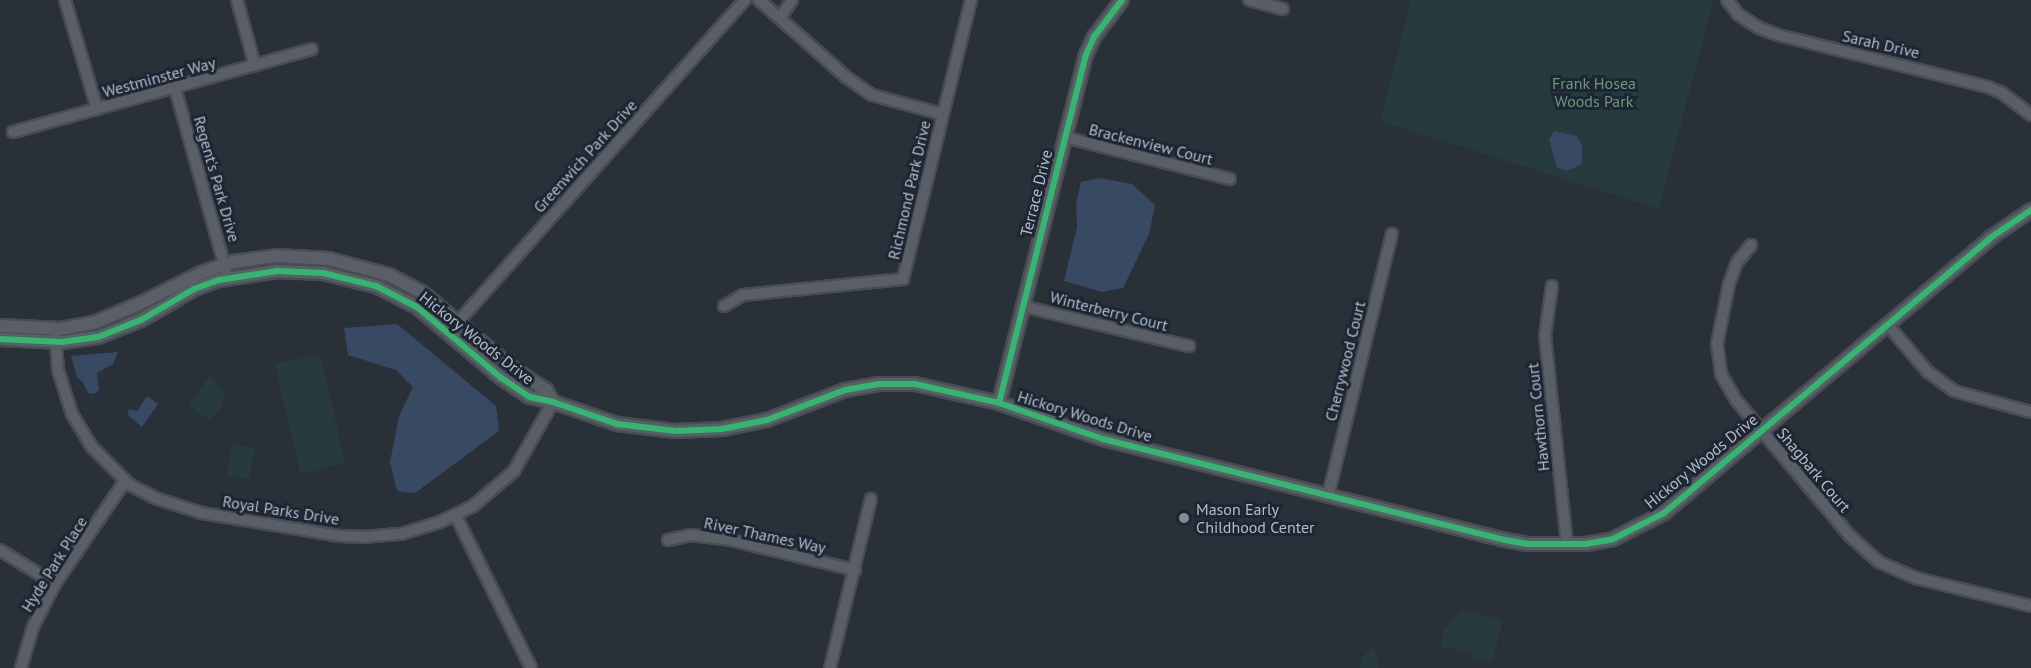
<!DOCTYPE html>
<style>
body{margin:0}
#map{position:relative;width:2031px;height:668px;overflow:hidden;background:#2a3038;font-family:"PT Sans",sans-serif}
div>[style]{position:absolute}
.green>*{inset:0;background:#273a3e;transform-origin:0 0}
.water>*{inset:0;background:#384963}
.roads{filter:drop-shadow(2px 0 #484c53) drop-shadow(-2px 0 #484c53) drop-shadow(0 2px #484c53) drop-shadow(0 -2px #484c53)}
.minor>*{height:10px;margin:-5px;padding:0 5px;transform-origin:5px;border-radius:5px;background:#5a5e66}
.tertiary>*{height:12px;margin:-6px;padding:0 6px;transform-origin:6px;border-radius:6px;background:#5a5e66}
.cycleway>*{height:6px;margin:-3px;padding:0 3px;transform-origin:3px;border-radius:3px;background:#33b770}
.dots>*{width:16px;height:16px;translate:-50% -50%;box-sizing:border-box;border:3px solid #1d2633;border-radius:50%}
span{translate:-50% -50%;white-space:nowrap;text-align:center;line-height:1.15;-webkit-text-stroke:6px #1d2633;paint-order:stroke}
.street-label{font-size:16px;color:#b4bcc9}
.park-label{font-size:16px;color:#6b9a76}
.poi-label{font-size:16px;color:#b4bcc9}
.left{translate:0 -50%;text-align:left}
</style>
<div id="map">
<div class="green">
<div style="clip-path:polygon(1411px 0,1713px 0,1659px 209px,1380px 121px)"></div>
<div style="left:320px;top:354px;width:112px;height:46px;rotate:77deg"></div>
<div style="clip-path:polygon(209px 376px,215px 380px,225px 397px,220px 409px,209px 420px,188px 405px)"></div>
<div style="left:232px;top:444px;width:23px;height:32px;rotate:10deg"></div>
<div style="clip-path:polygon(1463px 610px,1503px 620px,1492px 663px,1472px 658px,1473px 654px,1441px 646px,1444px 629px)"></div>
<div style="clip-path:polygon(1374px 645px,1379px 668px,1360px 668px,1362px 658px)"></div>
</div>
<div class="water">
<div style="clip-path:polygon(1554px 131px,1577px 136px,1582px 145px,1582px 164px,1567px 171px,1557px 167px,1549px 140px)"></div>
<div style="clip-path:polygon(1100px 178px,1132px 184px,1155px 205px,1149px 234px,1123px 288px,1102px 292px,1064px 281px,1077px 227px,1076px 204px,1081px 182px)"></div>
<div style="clip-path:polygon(397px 324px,496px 406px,499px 431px,415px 493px,397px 491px,390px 462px,399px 416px,413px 387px,396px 370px,348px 355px,344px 328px)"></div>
<div style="clip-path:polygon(118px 352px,113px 364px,97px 373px,99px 390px,94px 394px,88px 393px,83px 382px,77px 377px,71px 356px)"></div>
<div style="clip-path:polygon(147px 396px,158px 404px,142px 427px,127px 414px,129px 409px,137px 411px)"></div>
</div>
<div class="roads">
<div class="minor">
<div style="left:65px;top:0;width:114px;rotate:73.6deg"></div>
<div style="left:237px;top:0;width:68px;rotate:74.7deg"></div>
<div style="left:759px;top:0;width:116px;rotate:41.5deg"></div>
<div style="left:846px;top:77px;width:32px;rotate:35deg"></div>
<div style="left:872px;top:95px;width:73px;rotate:15.2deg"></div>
<div style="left:1249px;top:0;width:35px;rotate:15deg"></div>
<div style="left:1727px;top:0;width:18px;rotate:52deg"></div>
<div style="left:1738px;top:14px;width:23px;rotate:34deg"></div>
<div style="left:1757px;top:27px;width:22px;rotate:21deg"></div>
<div style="left:1778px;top:35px;width:216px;rotate:13.9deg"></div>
<div style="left:1988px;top:87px;width:15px;rotate:23deg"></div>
<div style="left:2002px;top:93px;width:36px;rotate:37deg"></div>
<div style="left:780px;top:18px;width:22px;rotate:-56deg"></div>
<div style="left:175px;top:88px;width:197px;rotate:74.4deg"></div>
<div style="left:13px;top:132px;width:310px;rotate:-15.5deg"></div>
<div style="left:1064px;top:137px;width:171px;rotate:14.2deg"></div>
<div style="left:1751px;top:245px;width:22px;rotate:129deg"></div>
<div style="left:1737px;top:262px;width:23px;rotate:110deg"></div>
<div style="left:1729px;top:284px;width:61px;rotate:101.3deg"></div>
<div style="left:1717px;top:344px;width:30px;rotate:82deg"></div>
<div style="left:1721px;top:374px;width:30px;rotate:60deg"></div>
<div style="left:1736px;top:400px;width:177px;rotate:50deg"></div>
<div style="left:1850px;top:536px;width:39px;rotate:42deg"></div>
<div style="left:1879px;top:562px;width:40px;rotate:23.4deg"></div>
<div style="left:1916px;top:578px;width:118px;rotate:13.7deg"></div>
<div style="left:1552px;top:286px;width:49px;rotate:98.1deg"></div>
<div style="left:1545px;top:335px;width:211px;rotate:84deg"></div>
<div style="left:724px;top:306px;width:22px;rotate:-30deg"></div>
<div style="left:743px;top:295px;width:161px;rotate:-5.7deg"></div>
<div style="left:903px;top:279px;width:287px;rotate:-76.3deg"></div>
<div style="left:1022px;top:306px;width:172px;rotate:13.5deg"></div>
<div style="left:1887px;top:324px;width:63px;rotate:49.5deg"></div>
<div style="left:1928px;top:372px;width:32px;rotate:36deg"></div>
<div style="left:1954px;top:391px;width:80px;rotate:15.3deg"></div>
<div style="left:55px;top:329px;width:41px;rotate:85.8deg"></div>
<div style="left:58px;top:370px;width:46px;rotate:72.3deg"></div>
<div style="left:72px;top:414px;width:39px;rotate:59deg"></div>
<div style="left:92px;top:447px;width:54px;rotate:45deg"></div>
<div style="left:130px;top:485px;width:31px;rotate:27deg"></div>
<div style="left:158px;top:499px;width:46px;rotate:17.7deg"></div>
<div style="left:202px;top:513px;width:139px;rotate:9.5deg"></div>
<div style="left:339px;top:536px;width:24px;rotate:2deg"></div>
<div style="left:363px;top:537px;width:38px;rotate:-5deg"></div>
<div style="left:401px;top:534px;width:39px;rotate:-17deg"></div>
<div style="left:438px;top:523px;width:39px;rotate:-26deg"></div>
<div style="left:473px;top:506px;width:54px;rotate:-40.5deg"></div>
<div style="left:514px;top:471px;width:79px;rotate:-60.5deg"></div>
<div style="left:449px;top:332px;width:445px;rotate:-48.3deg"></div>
<div style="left:1328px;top:496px;width:270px;rotate:-76.3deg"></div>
<div style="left:456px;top:516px;width:169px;rotate:63.7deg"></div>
<div style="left:668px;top:540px;width:24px;rotate:-12deg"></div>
<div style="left:691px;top:535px;width:39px;rotate:7deg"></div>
<div style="left:730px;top:540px;width:129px;rotate:13.5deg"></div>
<div style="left:0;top:550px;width:65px;rotate:31.7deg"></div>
<div style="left:21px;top:668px;width:43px;rotate:-73.7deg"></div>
<div style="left:33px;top:627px;width:48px;rotate:-62.9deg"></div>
<div style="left:55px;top:584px;width:125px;rotate:-55.8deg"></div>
<div style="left:830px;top:668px;width:174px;rotate:-76.4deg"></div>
</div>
<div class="tertiary">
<div style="left:0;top:326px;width:61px;rotate:2.8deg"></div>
<div style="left:61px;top:329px;width:36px;rotate:-11deg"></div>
<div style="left:96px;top:322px;width:47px;rotate:-22.7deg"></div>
<div style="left:139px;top:304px;width:69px;rotate:-26.6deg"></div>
<div style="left:201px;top:273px;width:34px;rotate:-19deg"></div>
<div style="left:233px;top:262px;width:43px;rotate:-7.9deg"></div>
<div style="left:276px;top:256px;width:53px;rotate:3.2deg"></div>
<div style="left:329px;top:259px;width:62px;rotate:14.9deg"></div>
<div style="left:389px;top:275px;width:38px;rotate:28deg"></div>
<div style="left:423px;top:293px;width:115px;rotate:40.1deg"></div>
<div style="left:511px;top:367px;width:42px;rotate:33.3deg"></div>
<div style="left:546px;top:390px;width:14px;rotate:60deg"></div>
<div style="left:0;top:339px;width:62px;rotate:2.8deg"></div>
<div style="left:62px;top:342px;width:36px;rotate:-8deg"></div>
<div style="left:98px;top:337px;width:46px;rotate:-21.6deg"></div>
<div style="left:141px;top:320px;width:61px;rotate:-30.3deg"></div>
<div style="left:194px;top:289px;width:27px;rotate:-20deg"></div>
<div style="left:219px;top:280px;width:59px;rotate:-8.8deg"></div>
<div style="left:277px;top:271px;width:46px;rotate:2.5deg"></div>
<div style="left:323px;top:273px;width:55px;rotate:13.8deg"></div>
<div style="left:376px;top:286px;width:46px;rotate:27.1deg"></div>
<div style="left:417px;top:307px;width:109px;rotate:40.1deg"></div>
<div style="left:500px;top:377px;width:36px;rotate:34deg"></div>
<div style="left:530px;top:397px;width:24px;rotate:12deg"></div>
<div style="left:553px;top:402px;width:68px;rotate:19deg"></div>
<div style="left:617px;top:424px;width:59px;rotate:6.8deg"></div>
<div style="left:676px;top:431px;width:46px;rotate:-2.5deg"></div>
<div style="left:722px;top:429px;width:46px;rotate:-11.3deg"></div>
<div style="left:767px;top:420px;width:84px;rotate:-21deg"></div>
<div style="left:845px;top:390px;width:36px;rotate:-10deg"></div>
<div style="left:880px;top:384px;width:35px"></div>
<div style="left:915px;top:384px;width:86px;rotate:12.7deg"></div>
<div style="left:999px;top:403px;width:110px;rotate:19.1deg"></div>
<div style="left:1103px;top:439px;width:414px;rotate:14.1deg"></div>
<div style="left:1505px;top:540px;width:23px;rotate:10deg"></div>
<div style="left:1528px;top:544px;width:58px"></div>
<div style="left:1586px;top:544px;width:27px;rotate:-10deg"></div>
<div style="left:1613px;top:539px;width:57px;rotate:-27deg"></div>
<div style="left:1664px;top:513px;width:426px;rotate:-40.1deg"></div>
<div style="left:1990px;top:238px;width:50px;rotate:-34.3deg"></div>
<div style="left:999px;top:403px;width:359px;rotate:-76deg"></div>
<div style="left:1086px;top:55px;width:20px;rotate:-66deg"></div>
<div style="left:1094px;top:37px;width:46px;rotate:-52.9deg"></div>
</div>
</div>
<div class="cycleway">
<div style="left:0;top:339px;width:62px;rotate:2.8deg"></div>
<div style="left:62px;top:342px;width:36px;rotate:-8deg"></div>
<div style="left:98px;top:337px;width:46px;rotate:-21.6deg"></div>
<div style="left:141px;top:320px;width:61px;rotate:-30.3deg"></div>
<div style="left:194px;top:289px;width:27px;rotate:-20deg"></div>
<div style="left:219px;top:280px;width:59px;rotate:-8.8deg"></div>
<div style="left:277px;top:271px;width:46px;rotate:2.5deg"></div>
<div style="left:323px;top:273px;width:55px;rotate:13.8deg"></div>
<div style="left:376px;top:286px;width:46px;rotate:27.1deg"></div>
<div style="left:417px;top:307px;width:109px;rotate:40.1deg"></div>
<div style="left:500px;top:377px;width:36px;rotate:34deg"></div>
<div style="left:530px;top:397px;width:24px;rotate:12deg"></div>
<div style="left:553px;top:402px;width:68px;rotate:19deg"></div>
<div style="left:617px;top:424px;width:59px;rotate:6.8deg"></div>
<div style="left:676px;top:431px;width:46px;rotate:-2.5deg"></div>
<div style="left:722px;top:429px;width:46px;rotate:-11.3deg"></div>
<div style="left:767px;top:420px;width:84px;rotate:-21deg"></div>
<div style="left:845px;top:390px;width:36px;rotate:-10deg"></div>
<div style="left:880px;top:384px;width:35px"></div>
<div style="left:915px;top:384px;width:86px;rotate:12.7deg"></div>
<div style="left:999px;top:403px;width:110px;rotate:19.1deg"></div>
<div style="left:1103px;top:439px;width:414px;rotate:14.1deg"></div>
<div style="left:1505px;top:540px;width:23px;rotate:10deg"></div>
<div style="left:1528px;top:544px;width:58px"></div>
<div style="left:1586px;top:544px;width:27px;rotate:-10deg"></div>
<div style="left:1613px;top:539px;width:57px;rotate:-27deg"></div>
<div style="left:1664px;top:513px;width:426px;rotate:-40.1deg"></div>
<div style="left:1990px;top:238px;width:50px;rotate:-34.3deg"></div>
<div style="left:999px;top:403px;width:359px;rotate:-76deg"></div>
<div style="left:1086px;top:55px;width:20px;rotate:-66deg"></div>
<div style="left:1094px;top:37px;width:46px;rotate:-52.9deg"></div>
</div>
<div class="dots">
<div style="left:1184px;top:518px;background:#848b96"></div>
</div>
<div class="street-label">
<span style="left:1881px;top:44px;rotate:13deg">Sarah Drive</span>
<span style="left:159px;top:77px;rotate:-15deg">Westminster Way</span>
<span style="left:1151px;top:144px;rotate:14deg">Brackenview Court</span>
<span style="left:585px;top:156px;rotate:-48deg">Greenwich Park Drive</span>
<span style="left:217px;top:179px;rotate:74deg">Regent's Park Drive</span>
<span style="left:909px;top:190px;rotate:-77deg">Richmond Park Drive</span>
<span style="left:1036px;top:193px;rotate:-76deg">Terrace Drive</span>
<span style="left:1109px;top:311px;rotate:14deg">Winterberry Court</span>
<span style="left:477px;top:338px;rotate:38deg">Hickory Woods Drive</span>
<span style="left:1345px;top:361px;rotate:-76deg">Cherrywood Court</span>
<span style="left:1085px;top:416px;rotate:17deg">Hickory Woods Drive</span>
<span style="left:1538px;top:417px;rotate:-96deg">Hawthorn Court</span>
<span style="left:1701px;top:461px;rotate:-39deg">Hickory Woods Drive</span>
<span style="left:1814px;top:470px;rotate:50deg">Shagbark Court</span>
<span style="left:281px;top:510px;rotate:9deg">Royal Parks Drive</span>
<span style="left:765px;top:535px;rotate:12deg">River Thames Way</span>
<span style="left:54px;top:564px;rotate:-58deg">Hyde Park Place</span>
</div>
<div class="park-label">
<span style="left:1594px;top:92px">Frank Hosea<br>Woods Park</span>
</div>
<div class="poi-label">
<span class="left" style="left:1196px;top:518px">Mason Early<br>Childhood Center</span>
</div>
</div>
